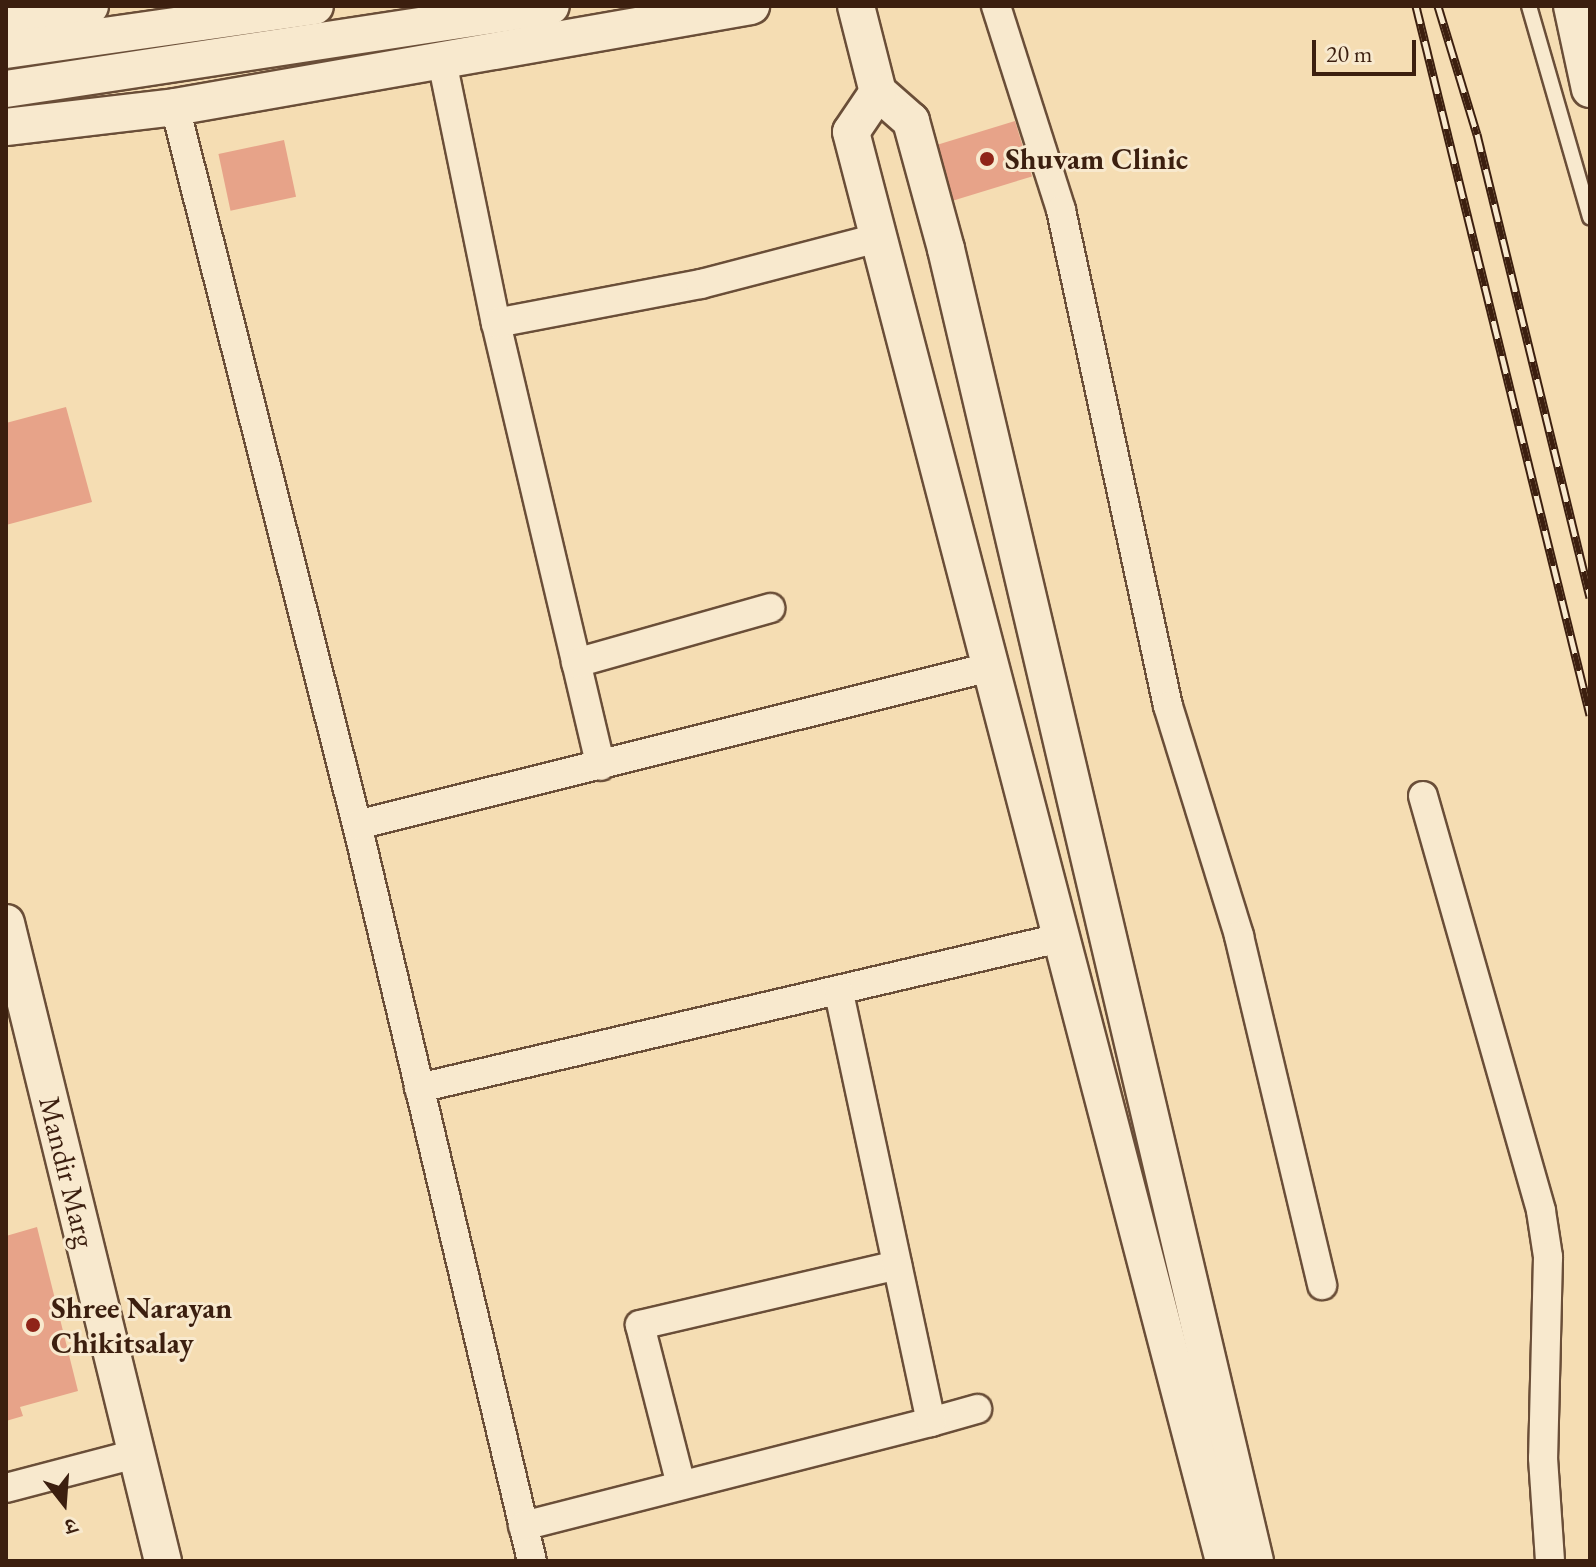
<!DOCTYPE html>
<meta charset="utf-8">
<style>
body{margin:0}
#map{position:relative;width:1596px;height:1567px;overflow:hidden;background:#f5ddb3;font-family:"EB Garamond","Noto Serif Devanagari",serif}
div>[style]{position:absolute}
.building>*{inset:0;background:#e7a389;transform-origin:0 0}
.roads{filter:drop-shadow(2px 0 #6a4e38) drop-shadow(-2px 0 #6a4e38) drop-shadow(0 2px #6a4e38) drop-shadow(0 -2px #6a4e38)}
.service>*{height:14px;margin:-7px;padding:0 7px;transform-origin:7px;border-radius:7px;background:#f8e9ce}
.minor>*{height:28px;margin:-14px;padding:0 14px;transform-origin:14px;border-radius:14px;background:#f8e9ce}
.tertiary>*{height:36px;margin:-18px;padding:0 18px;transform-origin:18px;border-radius:18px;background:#f8e9ce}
.rail>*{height:9px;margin-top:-4.5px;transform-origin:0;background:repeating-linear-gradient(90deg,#f8e9ce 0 18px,#3c1f0f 0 36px);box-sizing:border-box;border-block:2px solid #3c1f0f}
.dots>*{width:22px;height:22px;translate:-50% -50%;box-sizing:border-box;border:4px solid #f8e9ce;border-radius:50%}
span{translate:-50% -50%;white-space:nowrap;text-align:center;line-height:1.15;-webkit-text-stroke:6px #f8e9ce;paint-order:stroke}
.poi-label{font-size:30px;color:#3c1f0f;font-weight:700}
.left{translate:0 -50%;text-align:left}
.street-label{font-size:30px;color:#3c1f0f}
.frame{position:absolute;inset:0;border:8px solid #3c1f0f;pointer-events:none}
.north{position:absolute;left:24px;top:1463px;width:80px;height:80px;-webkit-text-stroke:6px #f8e9ce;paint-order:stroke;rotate:163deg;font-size:22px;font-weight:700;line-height:32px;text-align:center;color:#3c1f0f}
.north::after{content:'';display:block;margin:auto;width:28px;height:36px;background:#3c1f0f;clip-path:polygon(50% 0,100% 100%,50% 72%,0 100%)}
.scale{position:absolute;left:1312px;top:40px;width:104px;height:36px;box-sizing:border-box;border:4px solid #3c1f0f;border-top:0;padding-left:10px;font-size:24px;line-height:28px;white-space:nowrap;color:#3c1f0f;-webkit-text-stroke:6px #f8e9ce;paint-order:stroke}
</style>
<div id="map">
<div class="building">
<div style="left:1015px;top:121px;width:58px;height:82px;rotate:73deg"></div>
<div style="left:284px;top:140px;width:58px;height:67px;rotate:78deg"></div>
<div style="clip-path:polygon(66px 407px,92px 502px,6px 525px,6px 423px)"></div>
<div style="clip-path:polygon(37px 1227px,78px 1391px,20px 1407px,23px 1416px,6px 1421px,6px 1236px)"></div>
</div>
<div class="roads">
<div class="service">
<div style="left:1529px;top:6px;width:220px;rotate:73.9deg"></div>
</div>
<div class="minor">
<div style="left:996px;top:6px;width:214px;rotate:72.3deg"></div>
<div style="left:1061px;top:210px;width:507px;rotate:77.83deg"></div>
<div style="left:1168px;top:706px;width:241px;rotate:72.8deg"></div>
<div style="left:1239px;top:936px;width:359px;rotate:76.6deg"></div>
<div style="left:442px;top:61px;width:268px;rotate:78.4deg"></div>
<div style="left:496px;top:323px;width:455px;rotate:76.7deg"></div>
<div style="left:175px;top:107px;width:753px;rotate:75.78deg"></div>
<div style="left:360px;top:837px;width:744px;rotate:76.64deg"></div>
<div style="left:496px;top:323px;width:209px;rotate:-10.8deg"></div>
<div style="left:701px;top:284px;width:186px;rotate:-14.6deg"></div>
<div style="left:576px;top:663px;width:202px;rotate:-15.8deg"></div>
<div style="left:1423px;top:796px;width:431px;rotate:74.1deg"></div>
<div style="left:1541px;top:1211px;width:47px;rotate:81.3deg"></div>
<div style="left:1548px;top:1257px;width:201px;rotate:91.4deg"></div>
<div style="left:1543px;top:1458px;width:103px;rotate:86.1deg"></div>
<div style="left:357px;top:825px;width:648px;rotate:-14.01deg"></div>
<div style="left:419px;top:1088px;width:658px;rotate:-13.17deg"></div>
<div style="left:931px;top:1422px;width:48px;rotate:-15.8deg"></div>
<div style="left:681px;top:1485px;width:165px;rotate:-104.4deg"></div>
<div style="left:640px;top:1325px;width:264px;rotate:-13.1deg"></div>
<div style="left:6px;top:1488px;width:134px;rotate:-14.7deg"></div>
<div style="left:523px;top:1526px;width:421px;rotate:-14.3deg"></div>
<div style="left:931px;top:1422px;width:439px;rotate:-102.1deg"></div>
</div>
<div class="tertiary">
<div style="left:856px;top:6px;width:89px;rotate:75.7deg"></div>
<div style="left:878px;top:92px;width:44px;rotate:41.3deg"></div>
<div style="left:911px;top:121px;width:133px;rotate:74.7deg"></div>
<div style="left:946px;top:249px;width:1348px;rotate:76.75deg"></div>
<div style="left:1572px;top:6px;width:85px;rotate:77.8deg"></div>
<div style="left:6px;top:19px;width:85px;rotate:-8.8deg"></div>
<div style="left:6px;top:50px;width:312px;rotate:-8.1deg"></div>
<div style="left:6px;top:89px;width:551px;rotate:-8.66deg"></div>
<div style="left:878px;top:92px;width:48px;rotate:124deg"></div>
<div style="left:851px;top:132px;width:1477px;rotate:75.37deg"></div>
<div style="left:6px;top:127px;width:170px;rotate:-6.7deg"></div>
<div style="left:175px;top:107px;width:585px;rotate:-9.95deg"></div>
<div style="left:6px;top:923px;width:657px;rotate:76.18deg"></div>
</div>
</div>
<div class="rail">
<div style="left:1416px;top:6px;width:730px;rotate:76.21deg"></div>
<div style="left:1438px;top:6px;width:134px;rotate:73.1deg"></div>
<div style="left:1477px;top:134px;width:477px;rotate:76.3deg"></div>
</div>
<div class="dots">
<div style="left:987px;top:159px;background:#8f2418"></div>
<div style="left:33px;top:1325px;background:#8f2418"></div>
</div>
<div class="poi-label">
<span class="left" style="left:1005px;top:159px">Shuvam Clinic</span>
<span class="left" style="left:51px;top:1325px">Shree Narayan<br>Chikitsalay</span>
</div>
<div class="street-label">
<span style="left:67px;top:1172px;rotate:76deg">Mandir Marg</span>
</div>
<div class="frame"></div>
<div class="north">उ</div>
<div class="scale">20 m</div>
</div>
